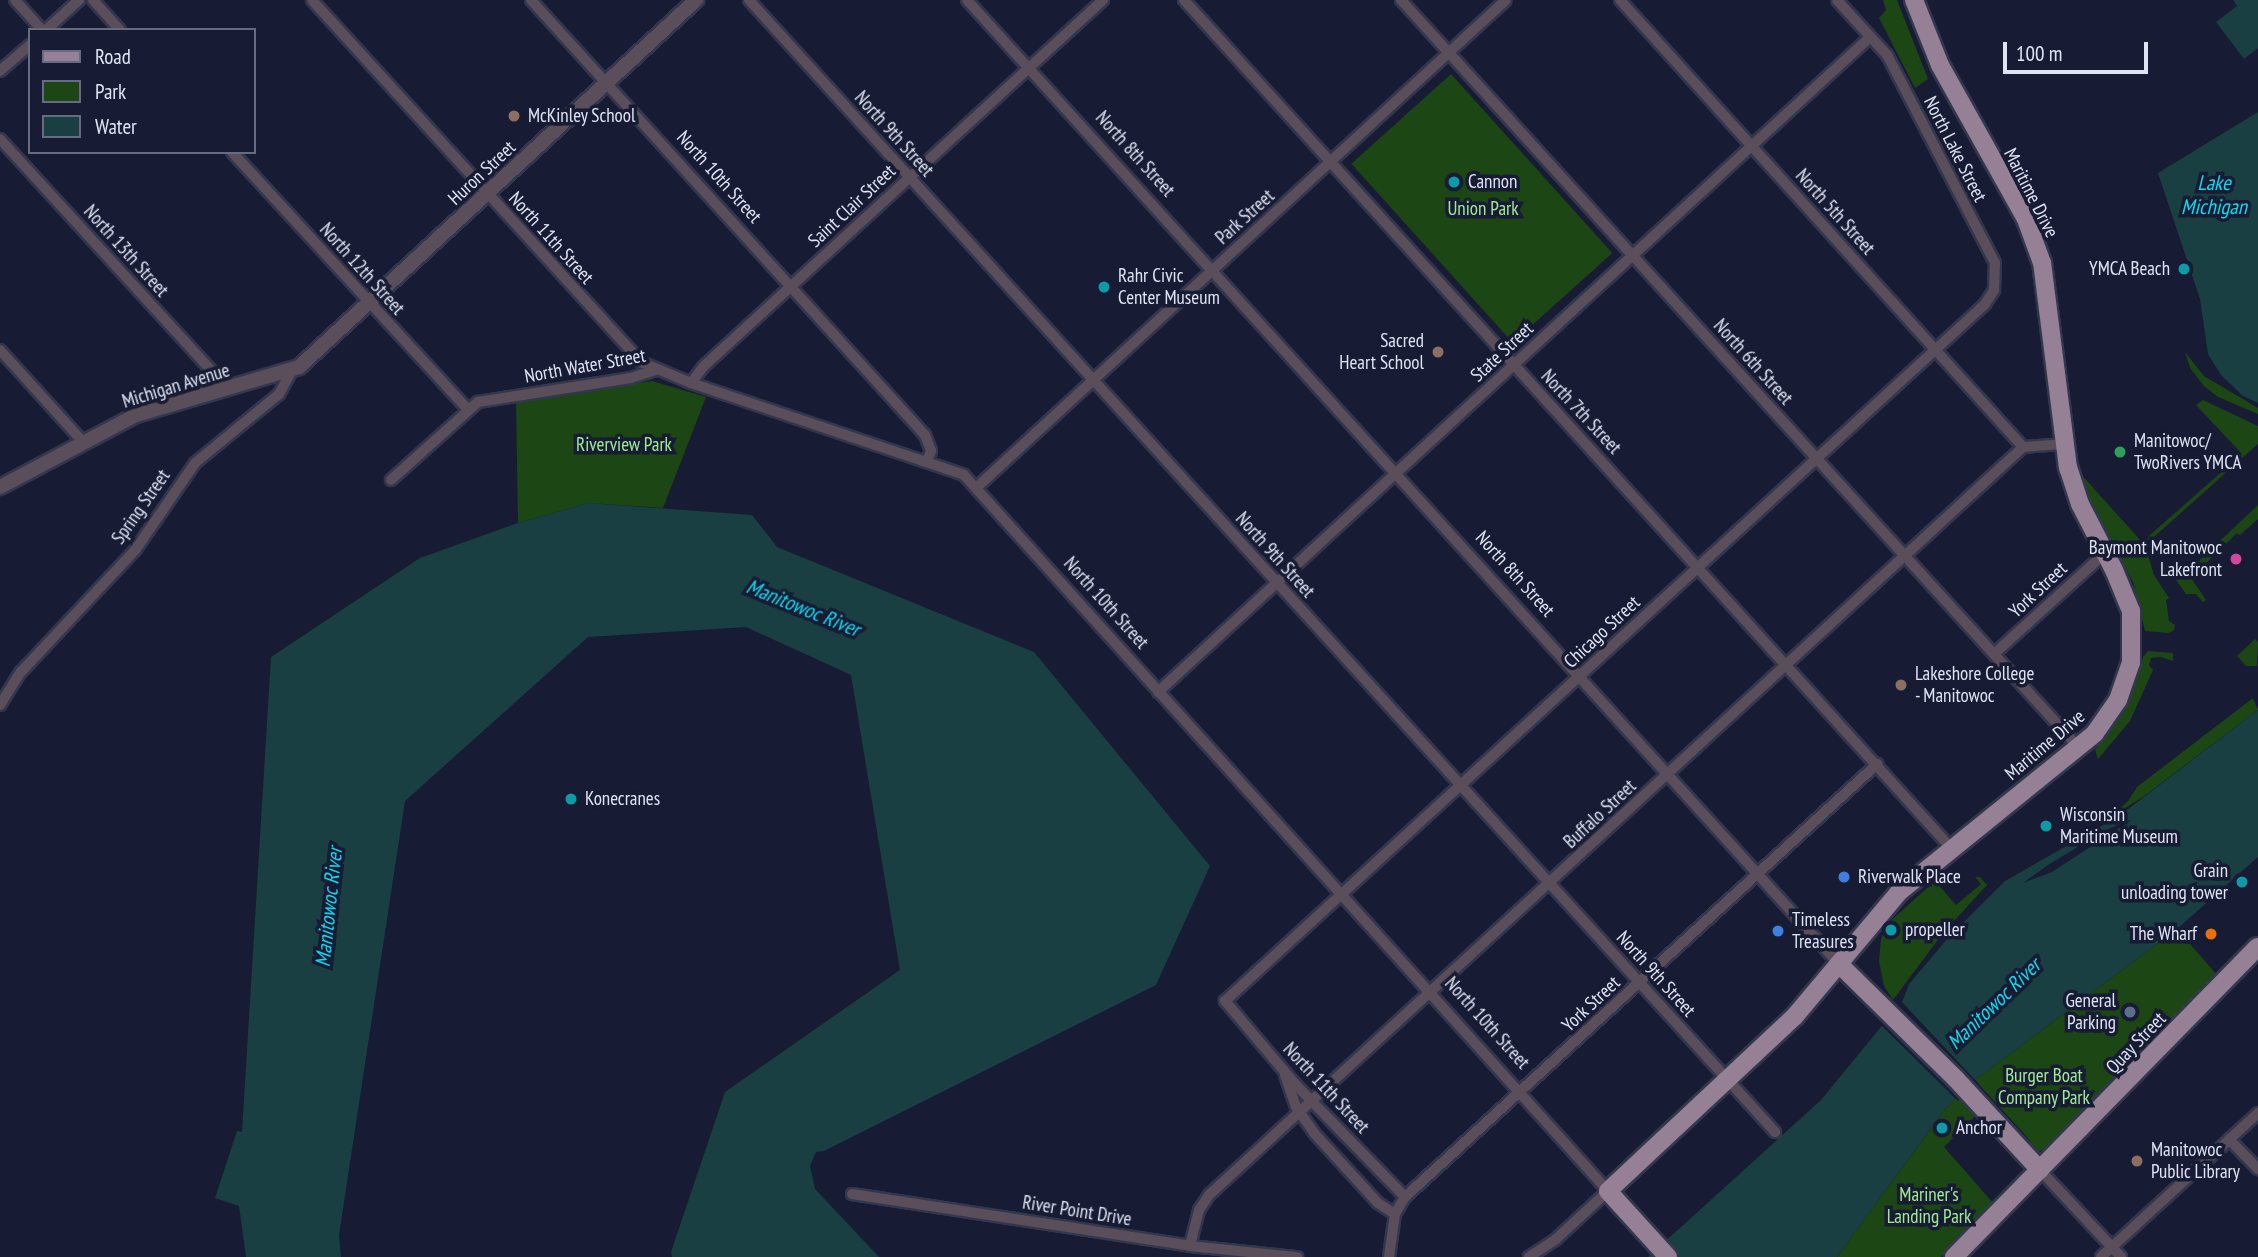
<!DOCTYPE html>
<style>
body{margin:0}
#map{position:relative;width:2258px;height:1257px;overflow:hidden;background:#171b33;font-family:"PT Sans Narrow",sans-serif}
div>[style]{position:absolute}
.green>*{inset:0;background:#1c4614;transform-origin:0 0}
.water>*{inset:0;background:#193f43}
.pier>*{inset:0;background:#171b33}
.roads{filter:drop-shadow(2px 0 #33374e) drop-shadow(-2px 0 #33374e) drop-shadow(0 2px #33374e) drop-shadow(0 -2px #33374e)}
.minor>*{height:10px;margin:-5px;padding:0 5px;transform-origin:5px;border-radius:5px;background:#594e59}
.tertiary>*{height:14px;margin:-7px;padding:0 7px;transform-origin:7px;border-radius:7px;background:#594e59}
.primary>*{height:18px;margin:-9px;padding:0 9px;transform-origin:9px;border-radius:9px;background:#958095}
.dots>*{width:19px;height:19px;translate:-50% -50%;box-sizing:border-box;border:4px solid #171b33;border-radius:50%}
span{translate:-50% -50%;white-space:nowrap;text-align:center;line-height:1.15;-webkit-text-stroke:7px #171b33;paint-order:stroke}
.poi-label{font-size:19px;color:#dfe4f5}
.left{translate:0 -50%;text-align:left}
.right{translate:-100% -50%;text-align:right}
.street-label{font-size:19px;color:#dfe4f5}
.park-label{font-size:19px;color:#a1eb93}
.water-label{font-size:21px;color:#09dcef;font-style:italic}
.legend{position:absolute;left:28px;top:28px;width:228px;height:126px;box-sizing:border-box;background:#171b33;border:2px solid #676b81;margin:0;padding:9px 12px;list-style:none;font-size:21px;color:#dfe4f5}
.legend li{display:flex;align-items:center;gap:14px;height:35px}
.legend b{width:35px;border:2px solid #676b81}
.scale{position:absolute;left:2003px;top:42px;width:145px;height:32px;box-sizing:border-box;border:4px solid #dfe4f5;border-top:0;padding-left:9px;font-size:21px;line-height:24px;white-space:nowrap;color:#dfe4f5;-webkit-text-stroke:5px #171b33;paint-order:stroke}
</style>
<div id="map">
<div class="green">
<div style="clip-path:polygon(1883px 0,1897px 0,1928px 79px,1915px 88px,1879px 18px,1886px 10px)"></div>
<div style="left:1451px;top:74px;width:241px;height:134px;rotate:48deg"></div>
<div style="clip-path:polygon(2185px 352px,2204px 376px,2258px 408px,2258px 414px,2218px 397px,2204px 386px,2190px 368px)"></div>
<div style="clip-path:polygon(652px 381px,706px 397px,663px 508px,589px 503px,518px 523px,516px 402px)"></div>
<div style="clip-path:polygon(2203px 400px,2258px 426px,2258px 444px,2145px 545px,2154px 575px,2169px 598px,2166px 600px,2169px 621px,2175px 625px,2174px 630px,2169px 633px,2145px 631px,2133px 582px,2092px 507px,2079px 472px,2142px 542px,2242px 454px,2196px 405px)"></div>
<div style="clip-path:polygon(2258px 505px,2258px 519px,2240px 535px,2237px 533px,2191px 578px,2206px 600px,2203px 602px,2196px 594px,2186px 594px,2171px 573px,2178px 567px,2186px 573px)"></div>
<div style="clip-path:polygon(2255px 639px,2258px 642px,2257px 666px,2246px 666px,2237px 656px)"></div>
<div style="clip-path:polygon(2148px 651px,2173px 653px,2173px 661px,2161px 657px,2151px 658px,2149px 665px,2153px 670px,2130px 721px,2098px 759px,2095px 750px,2128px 704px,2143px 657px)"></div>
<div style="clip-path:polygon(2253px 698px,2258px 710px,2143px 797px,2112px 816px,2128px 801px,2137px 787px)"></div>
<div style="clip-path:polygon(1975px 877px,1980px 877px,1987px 885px,1943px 933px,1893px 1000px,1884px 986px,1879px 961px,1881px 939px,1887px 924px,1935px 881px,1956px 905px,1981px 884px)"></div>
<div style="clip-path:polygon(2177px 929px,2217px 975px,2059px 1139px,2037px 1153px,2027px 1137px,1975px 1080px)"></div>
<div style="clip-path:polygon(1958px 1096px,1976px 1115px,1944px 1147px,1993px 1203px,1941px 1257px,1837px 1257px,1945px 1109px)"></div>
</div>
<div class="water">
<div style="clip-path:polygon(2233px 0,2258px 0,2258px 48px,2244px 59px,2216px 22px,2237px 6px)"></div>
<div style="clip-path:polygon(2258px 112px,2258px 403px,2243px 396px,2221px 375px,2208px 354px,2200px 299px,2158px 173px)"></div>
<div style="clip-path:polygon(589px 503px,752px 515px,777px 547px,1034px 652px,1210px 866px,1156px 985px,824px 1151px,816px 1152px,810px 1166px,815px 1189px,879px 1257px,672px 1257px,671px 1252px,725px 1092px,900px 970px,851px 675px,746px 627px,588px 637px,405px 801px,339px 1235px,341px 1257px,246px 1257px,239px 1206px,215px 1198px,237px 1131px,242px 1132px,271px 657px,420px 558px,518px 523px)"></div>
<div style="clip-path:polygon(evenodd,2258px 710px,2258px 857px,2177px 929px,1975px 1080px,1945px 1109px,1837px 1257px,1648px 1257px,1821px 1100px,1903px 1000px,1909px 984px,1948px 938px,2005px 881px,2119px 816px,2258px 710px,2133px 819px,2052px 872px,2023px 883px,2048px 865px,2106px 830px,2133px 819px)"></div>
</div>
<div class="pier">
<div style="clip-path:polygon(1901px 1001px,1978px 1083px,1958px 1101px,1881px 1025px)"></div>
</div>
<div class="roads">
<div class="minor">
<div style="left:15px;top:0;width:40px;rotate:48deg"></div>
<div style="left:93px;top:0;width:40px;rotate:48deg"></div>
<div style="left:312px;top:0;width:489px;rotate:47.7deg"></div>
<div style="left:641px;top:362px;width:54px;rotate:22.8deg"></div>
<div style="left:691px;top:383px;width:288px;rotate:18.6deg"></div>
<div style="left:964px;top:475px;width:963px;rotate:48.03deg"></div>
<div style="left:1608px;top:1191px;width:72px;rotate:137.2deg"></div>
<div style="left:1555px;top:1240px;width:31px;rotate:147deg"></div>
<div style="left:531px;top:0;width:587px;rotate:47.83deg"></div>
<div style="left:925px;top:435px;width:17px;rotate:69deg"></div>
<div style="left:931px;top:451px;width:11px;rotate:112deg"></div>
<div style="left:749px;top:0;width:1528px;rotate:47.81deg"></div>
<div style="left:967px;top:0;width:1300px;rotate:47.87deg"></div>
<div style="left:1184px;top:0;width:1143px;rotate:47.87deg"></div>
<div style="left:1401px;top:0;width:1010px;rotate:47.81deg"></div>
<div style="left:1620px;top:0;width:602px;rotate:47.96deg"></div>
<div style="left:46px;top:30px;width:45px;rotate:-42.3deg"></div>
<div style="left:0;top:71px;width:40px;rotate:-41deg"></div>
<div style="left:0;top:139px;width:314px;rotate:47.6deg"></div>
<div style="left:212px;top:371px;width:22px;rotate:63deg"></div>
<div style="left:232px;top:152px;width:350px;rotate:47.5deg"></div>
<div style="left:0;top:350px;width:124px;rotate:47.9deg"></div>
<div style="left:691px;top:383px;width:20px;rotate:-53deg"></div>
<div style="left:703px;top:367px;width:543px;rotate:-42.54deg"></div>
<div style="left:391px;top:480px;width:117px;rotate:-41.9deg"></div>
<div style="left:478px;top:402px;width:155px;rotate:-8.9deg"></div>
<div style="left:631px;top:378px;width:25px;rotate:-18deg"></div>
<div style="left:976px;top:488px;width:720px;rotate:-42.64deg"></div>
<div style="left:1994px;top:654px;width:150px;rotate:-42.3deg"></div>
<div style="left:1158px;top:692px;width:967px;rotate:-42.61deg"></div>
<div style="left:0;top:705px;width:39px;rotate:-58deg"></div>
<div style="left:21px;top:672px;width:168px;rotate:-46.9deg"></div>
<div style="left:136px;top:549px;width:104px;rotate:-55.5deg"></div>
<div style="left:195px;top:463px;width:109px;rotate:-39.4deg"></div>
<div style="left:279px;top:394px;width:26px;rotate:-61deg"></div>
<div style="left:1285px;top:1075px;width:34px;rotate:71deg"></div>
<div style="left:1296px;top:1107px;width:32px;rotate:55deg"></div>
<div style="left:1314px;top:1133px;width:95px;rotate:47.6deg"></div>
<div style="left:1378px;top:1203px;width:20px;rotate:33deg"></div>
<div style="left:2229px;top:1139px;width:42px;rotate:46deg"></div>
<div style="left:2040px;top:1170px;width:119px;rotate:47deg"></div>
<div style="left:852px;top:1194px;width:342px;rotate:8.7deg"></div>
<div style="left:1190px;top:1246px;width:108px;rotate:5.9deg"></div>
<div style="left:1405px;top:1197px;width:158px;rotate:-134.2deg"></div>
<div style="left:1295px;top:1084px;width:109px;rotate:-130.1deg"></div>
<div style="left:1225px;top:1001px;width:1031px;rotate:-42.52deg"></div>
<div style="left:1985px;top:304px;width:17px;rotate:-57deg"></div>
<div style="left:1994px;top:290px;width:27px;rotate:-88deg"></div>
<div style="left:1995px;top:263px;width:234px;rotate:-117.4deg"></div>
<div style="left:1887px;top:55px;width:74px;rotate:-132.3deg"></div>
<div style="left:1190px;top:1246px;width:37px;rotate:-76deg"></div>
<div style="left:1199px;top:1210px;width:18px;rotate:-56deg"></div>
<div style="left:1209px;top:1195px;width:1105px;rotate:-42.58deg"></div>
<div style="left:2023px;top:447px;width:41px;rotate:-4.2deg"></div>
<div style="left:1389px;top:1257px;width:43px;rotate:-82.1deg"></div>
<div style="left:1395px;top:1214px;width:20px;rotate:-60deg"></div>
<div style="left:1405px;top:1197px;width:641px;rotate:-42.53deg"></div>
<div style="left:2101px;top:1257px;width:213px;rotate:-42.5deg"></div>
</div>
<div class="tertiary">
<div style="left:0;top:487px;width:154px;rotate:-27.9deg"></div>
<div style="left:136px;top:415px;width:170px;rotate:-16.4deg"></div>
<div style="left:299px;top:367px;width:541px;rotate:-42.75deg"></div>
</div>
<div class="primary">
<div style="left:1839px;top:964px;width:163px;rotate:44.5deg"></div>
<div style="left:1955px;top:1078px;width:125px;rotate:47.3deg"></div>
<div style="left:1668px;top:1257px;width:89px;rotate:-132.3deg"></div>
<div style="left:1608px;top:1191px;width:256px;rotate:-43.1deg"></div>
<div style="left:1795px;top:1016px;width:162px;rotate:-50deg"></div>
<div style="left:1899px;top:892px;width:252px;rotate:-39deg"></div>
<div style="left:2095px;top:733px;width:40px;rotate:-55.1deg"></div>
<div style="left:2118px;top:700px;width:39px;rotate:-71deg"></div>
<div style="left:2131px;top:663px;width:52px;rotate:-90deg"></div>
<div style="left:2131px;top:611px;width:44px;rotate:-112.5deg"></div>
<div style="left:2114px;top:570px;width:74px;rotate:-117.3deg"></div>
<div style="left:2080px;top:504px;width:38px;rotate:-108deg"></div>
<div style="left:2068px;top:468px;width:207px;rotate:-97.2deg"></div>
<div style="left:2042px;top:263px;width:47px;rotate:-110deg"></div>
<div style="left:2026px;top:219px;width:176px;rotate:-119.2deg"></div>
<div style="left:1940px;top:65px;width:70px;rotate:-111.8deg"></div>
<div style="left:1954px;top:1257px;width:434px;rotate:-45.6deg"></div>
</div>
</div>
<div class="dots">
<div style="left:514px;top:116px;background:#8d6e63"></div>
<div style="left:1454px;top:182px;background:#0f9aa8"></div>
<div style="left:2184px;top:269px;background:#0f9aa8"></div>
<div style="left:1104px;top:287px;background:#0f9aa8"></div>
<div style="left:1438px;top:352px;background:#8d6e63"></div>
<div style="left:2120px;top:452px;background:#2e9e5b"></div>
<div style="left:2236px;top:559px;background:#d1479c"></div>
<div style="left:1901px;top:685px;background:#8d6e63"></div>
<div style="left:571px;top:799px;background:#0f9aa8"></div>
<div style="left:2046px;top:826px;background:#0f9aa8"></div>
<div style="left:1844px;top:877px;background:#3f7fe0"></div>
<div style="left:2242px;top:882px;background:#0f9aa8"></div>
<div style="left:1891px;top:930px;background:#0f9aa8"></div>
<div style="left:1778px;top:931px;background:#3f7fe0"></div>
<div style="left:2211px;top:934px;background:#e8710a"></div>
<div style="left:2130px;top:1012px;background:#5c6f8a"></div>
<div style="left:1942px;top:1128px;background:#0f9aa8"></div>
<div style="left:2137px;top:1161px;background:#8d6e63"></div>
</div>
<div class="poi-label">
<span class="left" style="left:528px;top:116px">McKinley School</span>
<span class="left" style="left:1468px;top:182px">Cannon</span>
<span class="right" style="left:2170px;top:269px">YMCA Beach</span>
<span class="left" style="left:1118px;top:287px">Rahr Civic<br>Center Museum</span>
<span class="right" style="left:1424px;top:352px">Sacred<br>Heart School</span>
<span class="left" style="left:2134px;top:452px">Manitowoc/<br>TwoRivers YMCA</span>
<span class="right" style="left:2222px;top:559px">Baymont Manitowoc<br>Lakefront</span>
<span class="left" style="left:1915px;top:685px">Lakeshore College<br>- Manitowoc</span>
<span class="left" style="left:585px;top:799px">Konecranes</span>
<span class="left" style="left:2060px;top:826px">Wisconsin<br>Maritime Museum</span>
<span class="right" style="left:2228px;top:882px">Grain<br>unloading tower</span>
<span class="left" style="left:1858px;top:877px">Riverwalk Place</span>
<span class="left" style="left:1792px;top:931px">Timeless<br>Treasures</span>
<span class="left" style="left:1905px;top:930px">propeller</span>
<span class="right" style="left:2197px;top:934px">The Wharf</span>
<span class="right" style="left:2116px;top:1012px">General<br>Parking</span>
<span class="left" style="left:1956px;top:1128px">Anchor</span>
<span class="left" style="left:2151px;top:1161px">Manitowoc<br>Public Library</span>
</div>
<div class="street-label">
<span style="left:894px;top:134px;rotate:48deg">North 9th Street</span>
<span style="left:1955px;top:149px;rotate:63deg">North Lake Street</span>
<span style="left:1135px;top:154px;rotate:48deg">North 8th Street</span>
<span style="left:482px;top:173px;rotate:-43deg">Huron Street</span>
<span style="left:719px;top:177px;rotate:48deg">North 10th Street</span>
<span style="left:2031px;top:193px;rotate:63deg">Maritime Drive</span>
<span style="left:852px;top:206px;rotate:-43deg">Saint Clair Street</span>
<span style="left:1835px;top:212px;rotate:48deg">North 5th Street</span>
<span style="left:1245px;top:217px;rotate:-42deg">Park Street</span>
<span style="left:551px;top:238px;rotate:48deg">North 11th Street</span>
<span style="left:126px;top:251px;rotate:48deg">North 13th Street</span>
<span style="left:362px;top:269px;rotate:48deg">North 12th Street</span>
<span style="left:1502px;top:352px;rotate:-43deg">State Street</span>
<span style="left:1753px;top:362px;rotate:48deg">North 6th Street</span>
<span style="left:585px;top:366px;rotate:-10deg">North Water Street</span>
<span style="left:176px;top:386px;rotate:-17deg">Michigan Avenue</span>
<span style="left:1581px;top:412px;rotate:47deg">North 7th Street</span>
<span style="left:141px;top:507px;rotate:-55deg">Spring Street</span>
<span style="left:1275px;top:555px;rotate:48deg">North 9th Street</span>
<span style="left:1515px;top:574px;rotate:48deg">North 8th Street</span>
<span style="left:2038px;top:590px;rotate:-43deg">York Street</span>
<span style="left:1106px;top:603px;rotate:48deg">North 10th Street</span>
<span style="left:1602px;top:632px;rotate:-43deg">Chicago Street</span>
<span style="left:2045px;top:745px;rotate:-40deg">Maritime Drive</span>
<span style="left:1600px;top:814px;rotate:-43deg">Buffalo Street</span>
<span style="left:1656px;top:974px;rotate:48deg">North 9th Street</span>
<span style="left:1591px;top:1004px;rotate:-43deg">York Street</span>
<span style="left:1487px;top:1023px;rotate:48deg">North 10th Street</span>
<span style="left:2136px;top:1043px;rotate:-46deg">Quay Street</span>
<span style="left:1326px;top:1088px;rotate:47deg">North 11th Street</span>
<span style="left:1077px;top:1211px;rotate:9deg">River Point Drive</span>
</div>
<div class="park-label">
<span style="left:1483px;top:209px">Union Park</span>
<span style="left:624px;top:445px">Riverview Park</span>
<span style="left:2044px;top:1087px">Burger Boat<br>Company Park</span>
<span style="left:1929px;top:1206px">Mariner's<br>Landing Park</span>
</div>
<div class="water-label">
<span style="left:2214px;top:195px">Lake<br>Michigan</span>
<span style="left:803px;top:608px;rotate:22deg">Manitowoc River</span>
<span style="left:329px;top:907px;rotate:-84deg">Manitowoc River</span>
<span style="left:1994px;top:1004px;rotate:-44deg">Manitowoc River</span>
</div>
<ul class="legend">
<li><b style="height:9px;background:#958095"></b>Road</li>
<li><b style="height:19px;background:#1c4614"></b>Park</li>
<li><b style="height:19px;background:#193f43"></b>Water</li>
</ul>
<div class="scale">100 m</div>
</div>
